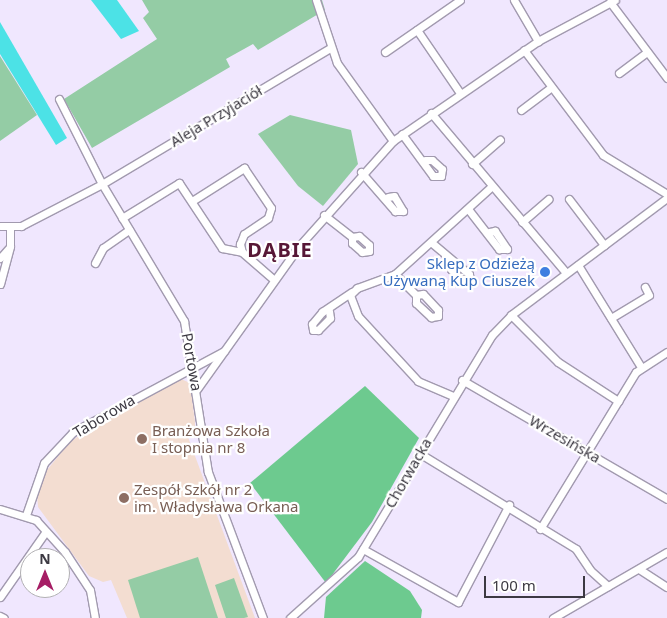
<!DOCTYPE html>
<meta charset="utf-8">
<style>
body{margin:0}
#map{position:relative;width:667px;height:618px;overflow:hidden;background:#f0e7fe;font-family:"Noto Sans",sans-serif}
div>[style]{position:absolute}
.education>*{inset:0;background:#f3ddd1}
.green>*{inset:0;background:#94cca5}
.forest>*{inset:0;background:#6dca8f}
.water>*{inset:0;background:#4ce2e6}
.roads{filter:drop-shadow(1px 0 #a29aaf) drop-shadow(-1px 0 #a29aaf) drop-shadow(0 1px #a29aaf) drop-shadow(0 -1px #a29aaf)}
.minor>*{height:7px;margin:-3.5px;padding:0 3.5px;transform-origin:3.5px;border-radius:3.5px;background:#fff}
.dots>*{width:14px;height:14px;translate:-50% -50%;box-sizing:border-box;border:2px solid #fff;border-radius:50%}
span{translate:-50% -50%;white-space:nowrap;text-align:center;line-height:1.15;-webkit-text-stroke:4.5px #fff;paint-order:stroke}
.street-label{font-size:15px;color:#3c3942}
.shop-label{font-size:15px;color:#366cbe}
.right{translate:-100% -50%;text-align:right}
.education-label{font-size:15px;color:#785e54}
.left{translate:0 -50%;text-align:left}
.district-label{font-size:20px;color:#571736;font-weight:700;letter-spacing:1px}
.north{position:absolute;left:20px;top:548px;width:50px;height:50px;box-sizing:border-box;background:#fff;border:1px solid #b1b0b3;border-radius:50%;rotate:0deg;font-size:14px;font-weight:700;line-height:20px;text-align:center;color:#3c3942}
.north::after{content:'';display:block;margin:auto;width:18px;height:22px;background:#a61e65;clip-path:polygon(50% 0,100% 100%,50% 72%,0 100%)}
.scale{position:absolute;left:484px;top:576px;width:101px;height:22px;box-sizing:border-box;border:2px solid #3c3942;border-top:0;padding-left:6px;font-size:15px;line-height:18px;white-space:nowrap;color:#3c3942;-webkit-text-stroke:4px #fff;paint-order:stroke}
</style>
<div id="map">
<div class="education">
<div style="clip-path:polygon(181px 379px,190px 383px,195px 422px,195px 434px,188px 437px,255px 618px,127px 618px,111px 580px,103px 582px,89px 576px,38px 507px,37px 494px,47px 470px,69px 443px,96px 423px)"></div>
</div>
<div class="green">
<div style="clip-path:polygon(142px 0,322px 0,325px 10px,258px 50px,253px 44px,226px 59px,230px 67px,92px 148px,64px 99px,157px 39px,143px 18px,149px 12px)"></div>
<div style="clip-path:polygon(0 56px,37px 115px,0 141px)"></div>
<div style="clip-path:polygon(290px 115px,351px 130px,358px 164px,323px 206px,298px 186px,258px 134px)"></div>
<div style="clip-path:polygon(198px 557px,218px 618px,140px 618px,128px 580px)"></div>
<div style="clip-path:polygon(234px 578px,248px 617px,244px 618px,226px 618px,215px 585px)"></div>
</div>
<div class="forest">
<div style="clip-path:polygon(365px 386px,419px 438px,372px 522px,326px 583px,250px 483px)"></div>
<div style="clip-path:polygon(365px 561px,410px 591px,422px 610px,421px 618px,324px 618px,326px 597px)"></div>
</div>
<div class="water">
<div style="clip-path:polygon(91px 0,117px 0,139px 31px,121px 39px)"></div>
<div style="clip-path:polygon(0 22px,67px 138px,56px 145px,0 54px)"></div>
</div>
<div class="roads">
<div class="minor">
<div style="left:316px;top:0;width:66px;rotate:71.6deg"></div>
<div style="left:337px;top:63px;width:96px;rotate:54.3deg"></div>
<div style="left:514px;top:0;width:48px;rotate:59.7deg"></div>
<div style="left:610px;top:2px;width:95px;rotate:53.1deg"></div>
<div style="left:417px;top:30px;width:76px;rotate:55.7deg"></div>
<div style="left:524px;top:50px;width:131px;rotate:53deg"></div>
<div style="left:603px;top:155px;width:75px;rotate:31.4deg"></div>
<div style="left:385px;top:52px;width:91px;rotate:-34.7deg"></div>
<div style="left:619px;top:73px;width:35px;rotate:-37deg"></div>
<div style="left:59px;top:99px;width:95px;rotate:63.2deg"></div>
<div style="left:102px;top:184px;width:160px;rotate:59.1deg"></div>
<div style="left:184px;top:321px;width:153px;rotate:81deg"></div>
<div style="left:208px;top:472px;width:156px;rotate:69.4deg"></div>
<div style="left:521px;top:110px;width:38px;rotate:-37deg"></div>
<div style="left:431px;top:113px;width:209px;rotate:49.8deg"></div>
<div style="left:402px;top:134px;width:52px;rotate:53.6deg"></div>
<div style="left:433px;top:176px;width:8px"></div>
<div style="left:441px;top:176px;width:7px;rotate:-82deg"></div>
<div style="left:442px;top:169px;width:13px;rotate:-138deg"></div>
<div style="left:432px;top:160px;width:7px;rotate:180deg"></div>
<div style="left:472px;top:164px;width:37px;rotate:-41deg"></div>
<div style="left:361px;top:172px;width:52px;rotate:48.9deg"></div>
<div style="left:395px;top:211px;width:8px"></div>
<div style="left:403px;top:211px;width:17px;rotate:-121deg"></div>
<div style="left:394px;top:196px;width:6px;rotate:171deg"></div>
<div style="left:569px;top:199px;width:58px;rotate:52.7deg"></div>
<div style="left:192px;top:201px;width:62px;rotate:-32.4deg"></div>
<div style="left:244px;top:168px;width:48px;rotate:56deg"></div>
<div style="left:271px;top:208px;width:10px;rotate:107deg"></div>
<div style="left:268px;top:218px;width:29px;rotate:146deg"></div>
<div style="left:244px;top:234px;width:11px;rotate:112deg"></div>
<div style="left:240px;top:244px;width:8px;rotate:76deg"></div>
<div style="left:468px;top:209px;width:51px;rotate:52.2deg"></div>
<div style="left:499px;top:249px;width:8px"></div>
<div style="left:507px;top:249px;width:22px;rotate:-124deg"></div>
<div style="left:495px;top:231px;width:6px;rotate:171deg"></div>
<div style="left:324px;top:215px;width:36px;rotate:38deg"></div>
<div style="left:352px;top:237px;width:7px;rotate:-8deg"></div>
<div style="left:359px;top:236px;width:13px;rotate:42deg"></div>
<div style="left:369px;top:245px;width:6px;rotate:90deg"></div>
<div style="left:369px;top:251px;width:7px;rotate:172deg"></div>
<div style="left:362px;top:252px;width:13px;rotate:-138deg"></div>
<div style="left:352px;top:243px;width:6px;rotate:-90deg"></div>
<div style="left:122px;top:218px;width:67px;rotate:-31.6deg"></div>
<div style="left:179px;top:183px;width:78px;rotate:56.5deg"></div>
<div style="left:222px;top:248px;width:20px;rotate:11deg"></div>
<div style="left:242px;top:252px;width:41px;rotate:41.1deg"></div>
<div style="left:522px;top:222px;width:35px;rotate:-41deg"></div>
<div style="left:0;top:226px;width:21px"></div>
<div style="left:21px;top:226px;width:91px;rotate:-27.4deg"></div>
<div style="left:102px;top:184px;width:265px;rotate:-30.8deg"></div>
<div style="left:432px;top:243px;width:48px;rotate:40deg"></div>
<div style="left:469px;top:274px;width:7px;rotate:82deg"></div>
<div style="left:470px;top:281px;width:8px;rotate:180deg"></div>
<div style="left:462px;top:281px;width:16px;rotate:-133deg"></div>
<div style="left:451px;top:269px;width:6px;rotate:-81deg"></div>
<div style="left:0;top:258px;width:13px;rotate:-48deg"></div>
<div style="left:95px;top:263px;width:17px;rotate:-62deg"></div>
<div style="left:103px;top:248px;width:32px;rotate:-35deg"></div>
<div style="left:578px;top:265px;width:120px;rotate:58.3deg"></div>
<div style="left:395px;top:274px;width:30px;rotate:45deg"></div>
<div style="left:416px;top:295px;width:8px;rotate:90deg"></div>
<div style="left:416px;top:303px;width:21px;rotate:43deg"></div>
<div style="left:431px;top:317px;width:7px;rotate:-8deg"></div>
<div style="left:438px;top:316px;width:6px;rotate:-90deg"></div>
<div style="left:438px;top:310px;width:22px;rotate:-133deg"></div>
<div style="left:423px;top:294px;width:7px;rotate:172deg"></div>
<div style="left:0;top:284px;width:39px;rotate:-75deg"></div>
<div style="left:10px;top:246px;width:19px;rotate:-90deg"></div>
<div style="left:329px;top:311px;width:7px;rotate:82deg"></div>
<div style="left:330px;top:318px;width:17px;rotate:135deg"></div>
<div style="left:318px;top:330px;width:5px;rotate:180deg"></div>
<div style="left:313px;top:330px;width:6px;rotate:-99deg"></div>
<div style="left:312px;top:324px;width:16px;rotate:-50deg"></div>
<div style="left:322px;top:312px;width:36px;rotate:-34deg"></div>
<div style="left:511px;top:315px;width:66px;rotate:45deg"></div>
<div style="left:558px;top:362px;width:72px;rotate:33deg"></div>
<div style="left:611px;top:318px;width:44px;rotate:-31.2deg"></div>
<div style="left:649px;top:295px;width:9px;rotate:-117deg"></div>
<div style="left:462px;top:380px;width:237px;rotate:30.1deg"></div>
<div style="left:197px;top:389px;width:176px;rotate:-54.5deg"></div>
<div style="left:299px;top:246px;width:141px;rotate:-48.2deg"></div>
<div style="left:393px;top:141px;width:176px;rotate:-34.6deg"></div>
<div style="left:538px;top:41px;width:87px;rotate:-28deg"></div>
<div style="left:453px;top:396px;width:38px;rotate:-157deg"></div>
<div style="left:418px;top:381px;width:88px;rotate:-132.7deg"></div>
<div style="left:358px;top:316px;width:22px;rotate:-111deg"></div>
<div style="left:350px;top:295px;width:10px;rotate:-45deg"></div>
<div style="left:357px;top:288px;width:40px;rotate:-20.2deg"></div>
<div style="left:395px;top:274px;width:130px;rotate:-42.2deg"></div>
<div style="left:419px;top:453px;width:184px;rotate:31.4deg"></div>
<div style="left:576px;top:549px;width:25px;rotate:56deg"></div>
<div style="left:590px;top:570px;width:24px;rotate:42deg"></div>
<div style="left:0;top:509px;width:38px;rotate:17deg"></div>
<div style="left:36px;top:520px;width:43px;rotate:47.8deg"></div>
<div style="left:65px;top:552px;width:45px;rotate:56.7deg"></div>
<div style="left:90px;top:590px;width:28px;rotate:80deg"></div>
<div style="left:26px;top:515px;width:55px;rotate:-70.9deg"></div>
<div style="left:44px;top:463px;width:42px;rotate:-46.9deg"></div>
<div style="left:73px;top:432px;width:171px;rotate:-28.2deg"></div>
<div style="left:540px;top:529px;width:184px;rotate:-58.6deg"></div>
<div style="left:636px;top:372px;width:37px;rotate:-33deg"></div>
<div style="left:363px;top:549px;width:109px;rotate:29.2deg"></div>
<div style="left:458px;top:602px;width:110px;rotate:-62.3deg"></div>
<div style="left:639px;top:569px;width:33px;rotate:33deg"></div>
<div style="left:0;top:597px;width:80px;rotate:-55.1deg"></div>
<div style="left:0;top:616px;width:4px;rotate:27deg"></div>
<div style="left:290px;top:618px;width:91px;rotate:-41.9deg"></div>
<div style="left:358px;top:557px;width:259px;rotate:-58.9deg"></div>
<div style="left:492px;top:335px;width:28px;rotate:-46deg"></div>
<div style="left:511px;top:315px;width:195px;rotate:-36.9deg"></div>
<div style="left:553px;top:618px;width:132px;rotate:-30.1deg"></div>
</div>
</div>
<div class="dots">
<div style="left:545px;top:272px;background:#3f7fe0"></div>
<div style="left:142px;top:439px;background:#8d6e63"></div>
<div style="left:124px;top:498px;background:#8d6e63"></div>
</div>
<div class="street-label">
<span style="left:216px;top:116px;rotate:-31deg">Aleja Przyjaciół</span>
<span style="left:192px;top:362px;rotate:80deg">Portowa</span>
<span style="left:104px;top:416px;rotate:-31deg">Taborowa</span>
<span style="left:565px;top:439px;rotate:30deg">Wrzesińska</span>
<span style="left:408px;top:473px;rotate:-60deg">Chorwacka</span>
</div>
<div class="shop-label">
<span class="right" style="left:535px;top:272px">Sklep z Odzieżą<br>Używaną Kup Ciuszek</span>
</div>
<div class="education-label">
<span class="left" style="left:152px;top:439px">Branżowa Szkoła<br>I stopnia nr 8</span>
<span class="left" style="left:134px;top:498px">Zespół Szkół nr 2<br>im. Władysława Orkana</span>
</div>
<div class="district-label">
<span style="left:280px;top:249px">DĄBIE</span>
</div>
<div class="north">N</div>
<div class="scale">100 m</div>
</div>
